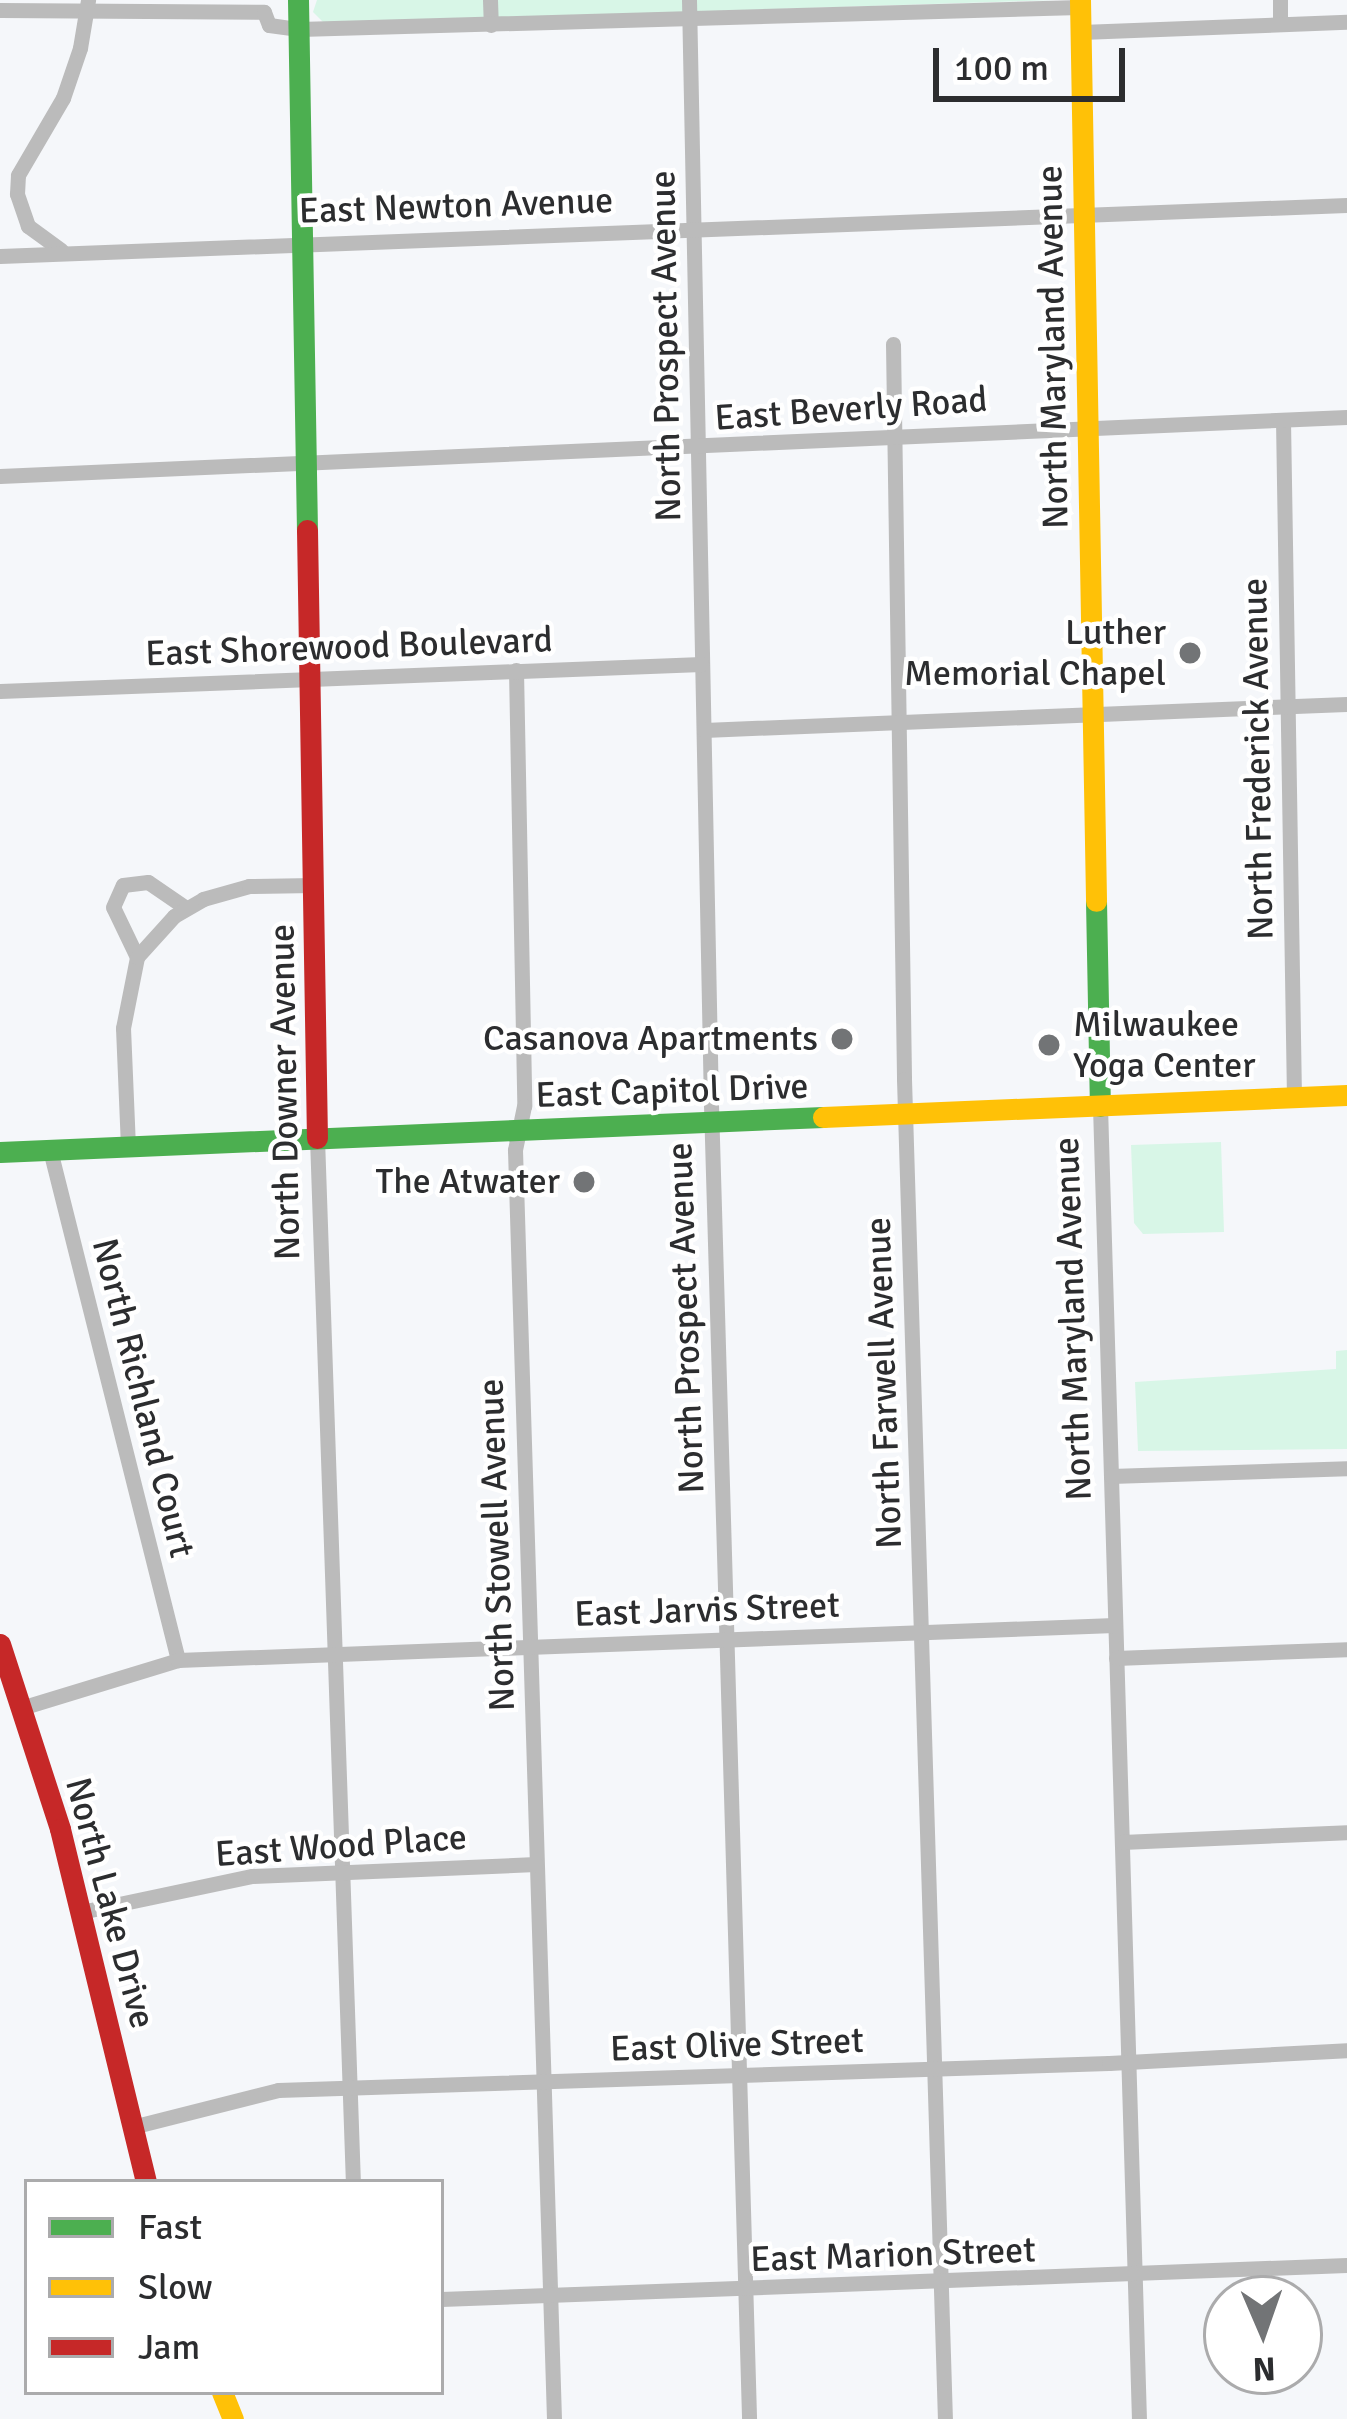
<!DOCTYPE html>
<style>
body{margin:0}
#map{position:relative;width:1347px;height:2419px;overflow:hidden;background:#f5f7fa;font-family:Signika,sans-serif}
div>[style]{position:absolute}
.green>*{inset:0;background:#d8f6e7}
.street>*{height:15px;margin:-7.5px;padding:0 7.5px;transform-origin:7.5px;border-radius:7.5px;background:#bbb}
.fast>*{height:21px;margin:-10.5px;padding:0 10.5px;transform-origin:10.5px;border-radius:10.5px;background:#4caf50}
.slow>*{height:21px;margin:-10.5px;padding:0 10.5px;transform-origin:10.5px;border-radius:10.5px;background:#ffc107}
.jam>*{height:21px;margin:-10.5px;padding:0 10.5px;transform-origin:10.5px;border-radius:10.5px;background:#c62828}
.dots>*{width:33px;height:33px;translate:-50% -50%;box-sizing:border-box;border:6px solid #fff;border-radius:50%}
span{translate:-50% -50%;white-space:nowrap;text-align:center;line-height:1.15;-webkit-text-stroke:9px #fff;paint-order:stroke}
.street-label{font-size:36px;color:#2c2d2f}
.poi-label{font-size:36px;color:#2c2d2f}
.right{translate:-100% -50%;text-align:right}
.left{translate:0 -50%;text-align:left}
.legend{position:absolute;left:24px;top:2179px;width:420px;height:216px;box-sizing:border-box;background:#fff;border:3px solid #ababac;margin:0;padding:15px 21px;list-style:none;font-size:36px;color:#2c2d2f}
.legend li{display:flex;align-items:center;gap:24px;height:60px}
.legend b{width:60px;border:3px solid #ababac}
.north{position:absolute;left:1203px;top:2275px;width:120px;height:120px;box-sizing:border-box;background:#fff;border:3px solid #ababac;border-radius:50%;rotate:178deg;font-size:33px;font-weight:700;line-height:48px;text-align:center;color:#2c2d2f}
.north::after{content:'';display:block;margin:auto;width:42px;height:54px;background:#727476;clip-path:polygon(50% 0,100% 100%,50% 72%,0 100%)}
.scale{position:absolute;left:933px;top:48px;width:192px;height:54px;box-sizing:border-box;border:6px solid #2c2d2f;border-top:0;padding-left:15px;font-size:36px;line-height:42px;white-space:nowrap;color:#2c2d2f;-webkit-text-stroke:9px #fff;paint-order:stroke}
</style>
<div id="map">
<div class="green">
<div style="clip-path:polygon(317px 0,1054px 0,325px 24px,313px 12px)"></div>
<div style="clip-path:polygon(1221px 1142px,1224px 1232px,1143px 1234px,1134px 1223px,1131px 1145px)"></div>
<div style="clip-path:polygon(1347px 1350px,1347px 1449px,1138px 1451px,1135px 1382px,1336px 1369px,1336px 1351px)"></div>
</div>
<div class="street">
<div style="left:490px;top:0;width:25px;rotate:88deg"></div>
<div style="left:689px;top:0;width:1105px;rotate:88.86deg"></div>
<div style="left:711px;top:1105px;width:1315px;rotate:88.34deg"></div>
<div style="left:1280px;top:0;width:24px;rotate:90deg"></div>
<div style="left:0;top:10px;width:264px;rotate:0.4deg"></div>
<div style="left:264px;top:12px;width:14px;rotate:69deg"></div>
<div style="left:269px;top:25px;width:30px;rotate:8deg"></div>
<div style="left:299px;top:29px;width:781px;rotate:-1.61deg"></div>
<div style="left:1081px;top:32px;width:266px;rotate:-2.2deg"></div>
<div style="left:61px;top:250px;width:41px;rotate:-144deg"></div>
<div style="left:28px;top:226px;width:34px;rotate:-109deg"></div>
<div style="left:17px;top:194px;width:19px;rotate:-87deg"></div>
<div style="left:18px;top:175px;width:89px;rotate:-59.7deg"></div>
<div style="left:63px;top:98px;width:53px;rotate:-71.2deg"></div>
<div style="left:80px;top:48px;width:49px;rotate:-80.5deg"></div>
<div style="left:0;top:256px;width:1348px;rotate:-2.17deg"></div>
<div style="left:893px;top:344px;width:735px;rotate:89.14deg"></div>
<div style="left:904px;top:1079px;width:1341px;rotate:88.25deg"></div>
<div style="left:1283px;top:420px;width:677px;rotate:89.07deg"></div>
<div style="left:0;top:476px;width:1348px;rotate:-2.51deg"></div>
<div style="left:516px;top:670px;width:436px;rotate:88.9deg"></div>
<div style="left:524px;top:1106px;width:45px;rotate:101.6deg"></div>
<div style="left:515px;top:1150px;width:1270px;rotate:88.24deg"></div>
<div style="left:0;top:691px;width:702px;rotate:-2.21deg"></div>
<div style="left:704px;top:730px;width:644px;rotate:-2.32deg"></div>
<div style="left:137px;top:957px;width:55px;rotate:-115.6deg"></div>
<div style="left:113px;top:907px;width:24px;rotate:-66deg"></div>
<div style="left:123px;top:885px;width:25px;rotate:-7deg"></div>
<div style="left:148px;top:882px;width:46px;rotate:34.4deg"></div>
<div style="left:1100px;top:1106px;width:1314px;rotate:88.3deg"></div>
<div style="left:317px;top:1138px;width:1045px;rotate:88.03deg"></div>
<div style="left:128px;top:1147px;width:119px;rotate:-92.4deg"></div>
<div style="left:123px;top:1028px;width:72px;rotate:-78.8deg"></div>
<div style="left:137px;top:957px;width:55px;rotate:-47.9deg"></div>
<div style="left:174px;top:916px;width:34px;rotate:-30deg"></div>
<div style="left:203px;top:899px;width:48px;rotate:-15.8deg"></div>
<div style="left:249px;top:886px;width:65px;rotate:-0.9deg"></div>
<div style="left:50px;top:1150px;width:526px;rotate:75.91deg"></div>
<div style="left:1111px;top:1476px;width:236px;rotate:-1.9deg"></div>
<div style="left:1116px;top:1658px;width:231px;rotate:-2.2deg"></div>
<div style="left:21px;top:1708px;width:164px;rotate:-17deg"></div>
<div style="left:178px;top:1660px;width:937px;rotate:-2.14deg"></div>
<div style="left:1122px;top:1842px;width:225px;rotate:-2.5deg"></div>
<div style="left:81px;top:1912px;width:175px;rotate:-11.9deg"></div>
<div style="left:252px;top:1876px;width:284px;rotate:-2.4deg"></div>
<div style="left:132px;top:2127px;width:151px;rotate:-14.2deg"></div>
<div style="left:278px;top:2090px;width:831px;rotate:-1.86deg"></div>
<div style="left:1109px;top:2063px;width:238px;rotate:-3.1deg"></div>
<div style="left:441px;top:2299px;width:907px;rotate:-2.15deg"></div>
</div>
<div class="fast">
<div style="left:298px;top:0;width:530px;rotate:89.03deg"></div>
<div style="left:1096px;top:901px;width:205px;rotate:88.9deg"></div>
<div style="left:0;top:1152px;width:824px;rotate:-2.44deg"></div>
</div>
<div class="slow">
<div style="left:1080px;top:0;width:901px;rotate:88.98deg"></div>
<div style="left:823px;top:1117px;width:524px;rotate:-2.4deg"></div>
<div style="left:222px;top:2392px;width:29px;rotate:68deg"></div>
</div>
<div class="jam">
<div style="left:307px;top:530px;width:608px;rotate:89.06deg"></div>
<div style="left:0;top:1644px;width:194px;rotate:72deg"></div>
<div style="left:60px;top:1829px;width:363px;rotate:76.3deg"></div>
</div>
<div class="dots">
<div style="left:1190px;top:653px;background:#727476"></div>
<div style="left:842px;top:1039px;background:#727476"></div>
<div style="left:1049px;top:1045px;background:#727476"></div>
<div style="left:584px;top:1182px;background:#727476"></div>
</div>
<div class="street-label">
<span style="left:456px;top:206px;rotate:-2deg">East Newton Avenue</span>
<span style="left:666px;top:346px;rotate:-91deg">North Prospect Avenue</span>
<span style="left:1053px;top:347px;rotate:-91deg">North Maryland Avenue</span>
<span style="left:851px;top:409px;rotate:-4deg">East Beverly Road</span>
<span style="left:349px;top:647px;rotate:-2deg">East Shorewood Boulevard</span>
<span style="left:1258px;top:759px;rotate:-91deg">North Frederick Avenue</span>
<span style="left:672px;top:1091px;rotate:-2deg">East Capitol Drive</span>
<span style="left:285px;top:1092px;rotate:-91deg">North Downer Avenue</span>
<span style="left:686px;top:1318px;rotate:-92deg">North Prospect Avenue</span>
<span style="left:1073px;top:1319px;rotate:-92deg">North Maryland Avenue</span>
<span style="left:884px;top:1383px;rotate:-92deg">North Farwell Avenue</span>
<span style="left:143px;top:1398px;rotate:76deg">North Richland Court</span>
<span style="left:497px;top:1545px;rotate:-92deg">North Stowell Avenue</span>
<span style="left:707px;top:1610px;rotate:-2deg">East Jarvis Street</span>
<span style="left:341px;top:1846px;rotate:-4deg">East Wood Place</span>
<span style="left:110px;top:1903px;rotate:75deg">North Lake Drive</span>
<span style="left:737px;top:2045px;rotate:-2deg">East Olive Street</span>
<span style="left:893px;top:2255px;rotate:-2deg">East Marion Street</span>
</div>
<div class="poi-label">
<span class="right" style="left:1166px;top:653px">Luther<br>Memorial Chapel</span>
<span class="left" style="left:1073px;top:1045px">Milwaukee<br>Yoga Center</span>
<span class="right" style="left:818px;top:1039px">Casanova Apartments</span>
<span class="right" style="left:560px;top:1182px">The Atwater</span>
</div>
<ul class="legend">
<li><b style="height:15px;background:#4caf50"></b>Fast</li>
<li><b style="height:15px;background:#ffc107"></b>Slow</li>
<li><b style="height:15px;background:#c62828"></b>Jam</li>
</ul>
<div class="north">N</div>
<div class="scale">100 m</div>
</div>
